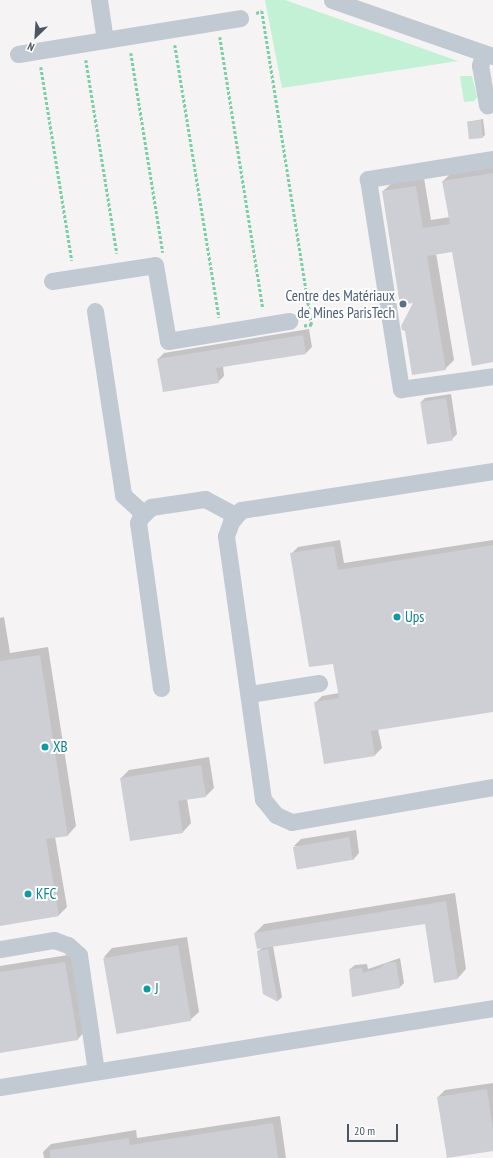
<!DOCTYPE html>
<meta charset="utf-8">
<style>
body{margin:0}
#map{position:relative;width:493px;height:1158px;overflow:hidden;background:#f5f3f3;font-family:"PT Sans Narrow",sans-serif}
div>[style]{position:absolute}
.green>*{inset:0;background:#c3f1d5}
.shadow>*{inset:0;background:#0003}
.building>*{inset:0;background:#cdcfd5;transform-origin:0 0}
.path>*{height:2.5px;margin-top:-1.25px;transform-origin:0;background:repeating-linear-gradient(90deg,#7ad0a6 0 3px,transparent 0 5px)}
.minor>*{height:17px;margin:-8.5px;padding:0 8.5px;transform-origin:8.5px;border-radius:8.5px;background:#c1cad2}
.dots>*{width:11px;height:11px;translate:-50% -50%;box-sizing:border-box;border:2px solid #fff;border-radius:50%}
span{translate:-50% -50%;white-space:nowrap;text-align:center;line-height:1.15;-webkit-text-stroke:4px #fff;paint-order:stroke}
.service-label{font-size:15px;color:#4e5e75}
.right{translate:-100% -50%;text-align:right}
.culture-label{font-size:15px;color:#0d838f}
.left{translate:0 -50%;text-align:left}
.north{position:absolute;left:16px;top:16px;width:40px;height:40px;-webkit-text-stroke:3px #fff;paint-order:stroke;rotate:205deg;font-size:11px;font-weight:700;line-height:16px;text-align:center;color:#4a5661}
.north::after{content:'';display:block;margin:auto;width:14px;height:18px;background:#4a5661;clip-path:polygon(50% 0,100% 100%,50% 72%,0 100%)}
.scale{position:absolute;left:347px;top:1124px;width:51px;height:18px;box-sizing:border-box;border:2px solid #4a5661;border-top:0;padding-left:5px;font-size:12px;line-height:14px;white-space:nowrap;color:#4a5661;-webkit-text-stroke:3px #fff;paint-order:stroke}
</style>
<div id="map">
<div class="green">
<div style="clip-path:polygon(265px 0,285px 0,458px 61px,282px 88px)"></div>
<div style="clip-path:polygon(460px 76px,472px 76px,477px 97px,474px 101px,464px 102px)"></div>
</div>
<div class="shadow">
<div style="clip-path:polygon(483px 119px,485px 135px,483px 137px,468px 122px)"></div>
<div style="clip-path:polygon(493px 166px,493px 361px,452px 251px,436px 253px,454px 360px,445px 369px,415px 302px,383px 191px,392px 183px,424px 178px,431px 220px,450px 217px,443px 181px,452px 172px)"></div>
<div style="clip-path:polygon(309px 329px,312px 347px,306px 353px,223px 366px,224px 376px,218px 382px,158px 359px,164px 353px)"></div>
<div style="clip-path:polygon(451px 394px,457px 434px,452px 439px,421px 402px,425px 398px)"></div>
<div style="clip-path:polygon(340px 540px,344px 563px,493px 540px,493px 711px,378px 729px,382px 748px,375px 755px,315px 703px,322px 696px,339px 693px,334px 663px,292px 553px,298px 547px)"></div>
<div style="clip-path:polygon(4px 617px,10px 653px,48px 647px,76px 826px,68px 835px,55px 837px,67px 907px,58px 916px,0 925px,0 618px)"></div>
<div style="clip-path:polygon(209px 757px,214px 788px,206px 796px,187px 799px,191px 823px,183px 832px,121px 778px,129px 770px)"></div>
<div style="clip-path:polygon(356px 830px,359px 853px,353px 860px,294px 846px,301px 839px)"></div>
<div style="clip-path:polygon(455px 893px,466px 969px,458px 978px,426px 923px,273px 946px,282px 997px,278px 1001px,258px 951px,262px 948px,255px 933px,264px 924px)"></div>
<div style="clip-path:polygon(187px 937px,199px 1012px,190px 1020px,104px 957px,112px 948px)"></div>
<div style="clip-path:polygon(74px 954px,86px 1030px,78px 1039px,0 1052px,0 966px)"></div>
<div style="clip-path:polygon(400px 958px,404px 983px,400px 987px,350px 969px,355px 965px,367px 964px,368px 969px)"></div>
<div style="clip-path:polygon(493px 1083px,493px 1150px,438px 1097px,445px 1090px)"></div>
<div style="clip-path:polygon(280px 1116px,286px 1158px,44px 1158px,43px 1152px,51px 1144px,136px 1130px,137px 1138px)"></div>
</div>
<div class="building">
<div style="left:481px;top:120px;width:18px;height:14px;rotate:84deg"></div>
<div style="clip-path:polygon(493px 173px,493px 362px,472px 366px,452px 252px,427px 256px,446px 370px,412px 375px,405px 331px,402px 330px,401px 326px,413px 303px,400px 305px,382px 191px,416px 186px,423px 228px,450px 224px,442px 181px)"></div>
<div style="clip-path:polygon(303px 335px,306px 354px,216px 368px,219px 383px,163px 392px,157px 359px)"></div>
<div style="left:446px;top:398px;width:43px;height:26px;rotate:81deg"></div>
<div style="clip-path:polygon(493px 545px,493px 712px,371px 731px,375px 756px,324px 764px,314px 702px,339px 698px,333px 664px,309px 667px,290px 553px,334px 546px,338px 570px)"></div>
<div style="clip-path:polygon(40px 655px,68px 836px,46px 839px,59px 916px,0 926px,0 661px)"></div>
<div style="clip-path:polygon(201px 765px,206px 797px,178px 801px,183px 833px,130px 841px,120px 778px)"></div>
<div style="left:349px;top:837px;width:23px;height:57px;rotate:80deg"></div>
<div style="clip-path:polygon(446px 901px,458px 979px,434px 983px,425px 924px,257px 949px,254px 933px)"></div>
<div style="left:178px;top:945px;width:77px;height:76px;rotate:80deg"></div>
<div style="clip-path:polygon(268px 949px,278px 1002px,263px 994px,257px 951px)"></div>
<div style="clip-path:polygon(65px 962px,78px 1040px,0 1053px,0 972px)"></div>
<div style="clip-path:polygon(396px 962px,400px 988px,352px 997px,349px 969px,362px 968px,363px 973px,382px 967px,385px 963px)"></div>
<div style="clip-path:polygon(487px 1089px,493px 1129px,493px 1151px,447px 1158px,437px 1097px)"></div>
<div style="clip-path:polygon(273px 1123px,278px 1158px,50px 1158px,50px 1150px,129px 1138px,130px 1145px)"></div>
</div>
<div class="path">
<div style="left:256px;top:13px;width:6px;rotate:-18deg"></div>
<div style="left:262px;top:11px;width:318px;rotate:81deg"></div>
<div style="left:312px;top:325px;width:8px;rotate:173deg"></div>
<div style="left:220px;top:37px;width:275px;rotate:81deg"></div>
<div style="left:175px;top:45px;width:276px;rotate:80.8deg"></div>
<div style="left:131px;top:53px;width:202px;rotate:80.9deg"></div>
<div style="left:86px;top:60px;width:196px;rotate:80.9deg"></div>
<div style="left:41px;top:67px;width:196px;rotate:80.9deg"></div>
</div>
<div class="minor">
<div style="left:99px;top:0;width:40px;rotate:81.5deg"></div>
<div style="left:332px;top:0;width:170px;rotate:19.2deg"></div>
<div style="left:484px;top:53px;width:13px;rotate:108deg"></div>
<div style="left:480px;top:65px;width:41px;rotate:80.1deg"></div>
<div style="left:18px;top:54px;width:225px;rotate:-9.2deg"></div>
<div style="left:493px;top:159px;width:127px;rotate:170.9deg"></div>
<div style="left:368px;top:179px;width:213px;rotate:81.1deg"></div>
<div style="left:401px;top:389px;width:93px;rotate:-8deg"></div>
<div style="left:52px;top:281px;width:104px;rotate:-8.8deg"></div>
<div style="left:155px;top:265px;width:77px;rotate:80.3deg"></div>
<div style="left:168px;top:341px;width:123px;rotate:-9.4deg"></div>
<div style="left:95px;top:311px;width:186px;rotate:81.3deg"></div>
<div style="left:123px;top:495px;width:27px;rotate:42deg"></div>
<div style="left:493px;top:471px;width:255px;rotate:171.2deg"></div>
<div style="left:241px;top:510px;width:16px;rotate:130deg"></div>
<div style="left:231px;top:522px;width:15px;rotate:110deg"></div>
<div style="left:226px;top:536px;width:266px;rotate:82deg"></div>
<div style="left:263px;top:799px;width:21px;rotate:51deg"></div>
<div style="left:276px;top:815px;width:17px;rotate:24deg"></div>
<div style="left:292px;top:822px;width:204px;rotate:-9.9deg"></div>
<div style="left:161px;top:688px;width:167px;rotate:-97.9deg"></div>
<div style="left:138px;top:523px;width:5px;rotate:-68deg"></div>
<div style="left:140px;top:518px;width:16px;rotate:-45deg"></div>
<div style="left:151px;top:507px;width:55px;rotate:-8.4deg"></div>
<div style="left:205px;top:499px;width:34px;rotate:28deg"></div>
<div style="left:249px;top:694px;width:71px;rotate:-8.9deg"></div>
<div style="left:0;top:949px;width:55px;rotate:-9.5deg"></div>
<div style="left:54px;top:940px;width:15px;rotate:20deg"></div>
<div style="left:68px;top:945px;width:15px;rotate:42deg"></div>
<div style="left:79px;top:955px;width:117px;rotate:81.7deg"></div>
<div style="left:0;top:1087px;width:499px;rotate:-9.1deg"></div>
</div>
<div class="dots">
<div style="left:403px;top:304px;background:#5c6f8a"></div>
<div style="left:397px;top:617px;background:#0f9aa8"></div>
<div style="left:45px;top:747px;background:#0f9aa8"></div>
<div style="left:28px;top:894px;background:#0f9aa8"></div>
<div style="left:147px;top:989px;background:#0f9aa8"></div>
</div>
<div class="service-label">
<span class="right" style="left:395px;top:304px">Centre des Matériaux<br>de Mines ParisTech</span>
</div>
<div class="culture-label">
<span class="left" style="left:405px;top:617px">Ups</span>
<span class="left" style="left:53px;top:747px">XB</span>
<span class="left" style="left:36px;top:894px">KFC</span>
<span class="left" style="left:155px;top:989px">J</span>
</div>
<div class="north">N</div>
<div class="scale">20 m</div>
</div>
